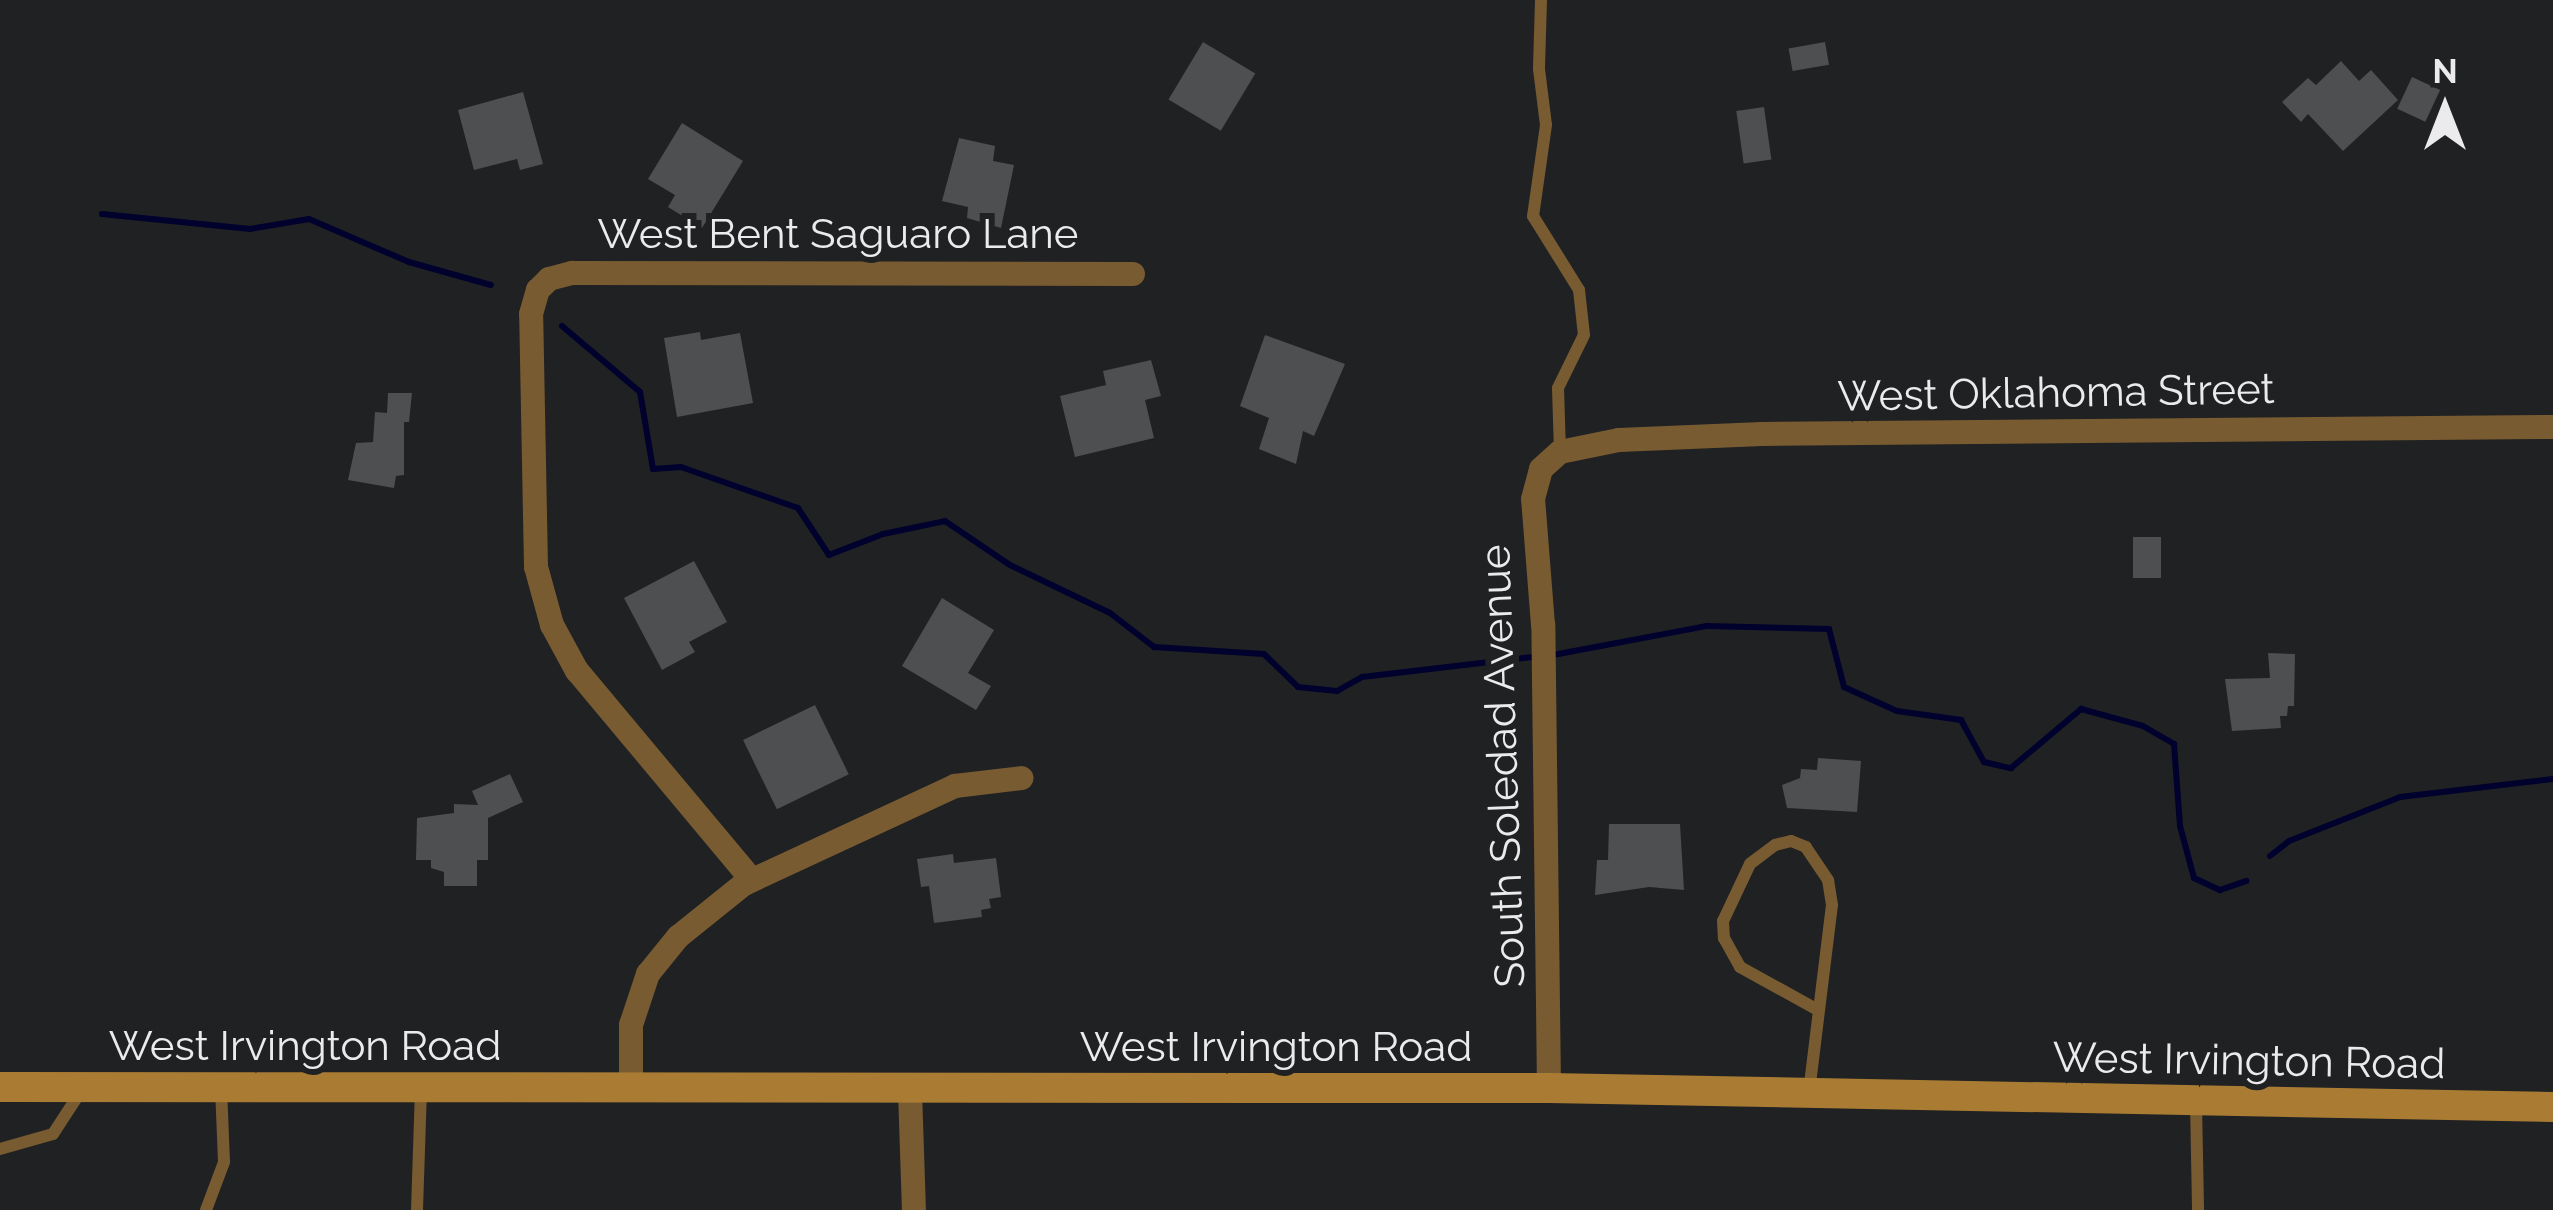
<!DOCTYPE html>
<style>
body{margin:0}
#map{position:relative;width:2553px;height:1210px;overflow:hidden;background:#202123;font-family:Raleway,sans-serif}
div>[style]{position:absolute}
.stream>*{height:6px;margin:-3px;padding:0 3px;transform-origin:3px;border-radius:3px;background:#00012d}
.building>*{inset:0;background:#4e4f51;transform-origin:0 0}
.lane>*{height:12px;margin:-6px;padding:0 6px;transform-origin:6px;border-radius:6px;background:#785b31}
.street>*{height:24px;margin:-12px;padding:0 12px;transform-origin:12px;border-radius:12px;background:#785b31}
.secondary>*{height:30px;margin:-15px;padding:0 15px;transform-origin:15px;border-radius:15px;background:#aa7c33}
span{translate:-50% -50%;white-space:nowrap;text-align:center;line-height:1.15;-webkit-text-stroke:12px #202123;paint-order:stroke}
.street-label{font-size:42px;color:#ebebed}
.north{position:absolute;left:2385px;top:48px;width:120px;height:120px;-webkit-text-stroke:9px #202123;paint-order:stroke;rotate:0deg;font-size:33px;font-weight:700;line-height:48px;text-align:center;color:#ebebed}
.north::after{content:'';display:block;margin:auto;width:42px;height:54px;background:#ebebed;clip-path:polygon(50% 0,100% 100%,50% 72%,0 100%)}
</style>
<div id="map">
<div class="stream">
<div style="left:102px;top:214px;width:149px;rotate:5.8deg"></div>
<div style="left:250px;top:229px;width:60px;rotate:-9.6deg"></div>
<div style="left:309px;top:219px;width:109px;rotate:23.3deg"></div>
<div style="left:409px;top:262px;width:85px;rotate:15.7deg"></div>
<div style="left:562px;top:326px;width:102px;rotate:40.2deg"></div>
<div style="left:640px;top:392px;width:78px;rotate:80.4deg"></div>
<div style="left:653px;top:469px;width:28px;rotate:-4deg"></div>
<div style="left:681px;top:467px;width:124px;rotate:19.3deg"></div>
<div style="left:798px;top:508px;width:56px;rotate:56.6deg"></div>
<div style="left:829px;top:555px;width:58px;rotate:-21.3deg"></div>
<div style="left:883px;top:534px;width:63px;rotate:-11.8deg"></div>
<div style="left:945px;top:521px;width:78px;rotate:34.1deg"></div>
<div style="left:1010px;top:565px;width:111px;rotate:25.6deg"></div>
<div style="left:1110px;top:613px;width:56px;rotate:37.7deg"></div>
<div style="left:1154px;top:647px;width:110px;rotate:3.6deg"></div>
<div style="left:1264px;top:654px;width:47px;rotate:44.1deg"></div>
<div style="left:1298px;top:687px;width:39px;rotate:6deg"></div>
<div style="left:1337px;top:691px;width:29px;rotate:-29deg"></div>
<div style="left:1362px;top:677px;width:179px;rotate:-6.7deg"></div>
<div style="left:1553px;top:655px;width:157px;rotate:-10.7deg"></div>
<div style="left:1707px;top:626px;width:122px;rotate:1.4deg"></div>
<div style="left:1829px;top:629px;width:60px;rotate:75.5deg"></div>
<div style="left:1844px;top:687px;width:58px;rotate:24.4deg"></div>
<div style="left:1897px;top:711px;width:65px;rotate:8deg"></div>
<div style="left:1961px;top:720px;width:48px;rotate:61.3deg"></div>
<div style="left:1984px;top:762px;width:28px;rotate:13deg"></div>
<div style="left:2011px;top:768px;width:92px;rotate:-40.1deg"></div>
<div style="left:2081px;top:709px;width:64px;rotate:15.3deg"></div>
<div style="left:2143px;top:726px;width:36px;rotate:30deg"></div>
<div style="left:2174px;top:744px;width:82px;rotate:85.8deg"></div>
<div style="left:2180px;top:826px;width:54px;rotate:74.9deg"></div>
<div style="left:2194px;top:878px;width:29px;rotate:25deg"></div>
<div style="left:2220px;top:890px;width:28px;rotate:-19deg"></div>
<div style="left:2270px;top:856px;width:24px;rotate:-38deg"></div>
<div style="left:2289px;top:841px;width:119px;rotate:-21.6deg"></div>
<div style="left:2400px;top:797px;width:154px;rotate:-6.7deg"></div>
</div>
<div class="building">
<div style="left:1203px;top:42px;width:61px;height:67px;rotate:31deg"></div>
<div style="left:1825px;top:42px;width:23px;height:37px;rotate:80deg"></div>
<div style="clip-path:polygon(2341px 61px,2359px 81px,2371px 70px,2398px 100px,2343px 151px,2308px 114px,2301px 122px,2282px 102px,2308px 78px,2316px 85px)"></div>
<div style="left:2412px;top:77px;width:31px;height:35px;rotate:25deg"></div>
<div style="clip-path:polygon(523px 92px,543px 164px,520px 170px,517px 159px,474px 170px,458px 110px)"></div>
<div style="left:1764px;top:107px;width:53px;height:28px;rotate:82deg"></div>
<div style="clip-path:polygon(682px 123px,743px 161px,702px 228px,668px 207px,675px 195px,648px 179px)"></div>
<div style="clip-path:polygon(959px 138px,995px 146px,993px 161px,1014px 165px,1001px 228px,967px 218px,968px 207px,942px 201px)"></div>
<div style="clip-path:polygon(700px 332px,701px 340px,740px 333px,753px 403px,677px 417px,664px 338px)"></div>
<div style="clip-path:polygon(1265px 335px,1345px 364px,1314px 436px,1303px 431px,1296px 464px,1259px 449px,1269px 418px,1240px 406px)"></div>
<div style="clip-path:polygon(1151px 360px,1161px 396px,1145px 400px,1154px 438px,1075px 457px,1060px 396px,1106px 385px,1103px 371px)"></div>
<div style="clip-path:polygon(388px 393px,412px 393px,409px 422px,404px 422px,404px 475px,396px 476px,394px 488px,348px 480px,356px 443px,373px 442px,375px 412px,387px 413px)"></div>
<div style="left:2133px;top:537px;width:28px;height:41px"></div>
<div style="clip-path:polygon(694px 561px,727px 622px,689px 642px,695px 652px,662px 670px,624px 598px)"></div>
<div style="clip-path:polygon(942px 598px,994px 630px,968px 673px,991px 686px,976px 710px,902px 666px)"></div>
<div style="clip-path:polygon(2268px 653px,2295px 654px,2294px 706px,2288px 706px,2287px 716px,2280px 716px,2281px 728px,2232px 731px,2225px 679px,2270px 678px)"></div>
<div style="left:815px;top:705px;width:77px;height:80px;rotate:64deg"></div>
<div style="clip-path:polygon(1818px 758px,1861px 761px,1857px 812px,1787px 808px,1782px 785px,1800px 778px,1801px 769px,1817px 770px)"></div>
<div style="clip-path:polygon(510px 774px,523px 802px,488px 818px,488px 860px,477px 860px,477px 886px,444px 886px,444px 872px,431px 868px,431px 860px,416px 860px,417px 818px,454px 813px,454px 804px,478px 805px,472px 791px)"></div>
<div style="clip-path:polygon(1609px 824px,1680px 824px,1684px 890px,1649px 887px,1595px 895px,1597px 860px,1608px 860px)"></div>
<div style="clip-path:polygon(953px 854px,954px 863px,996px 858px,1001px 897px,989px 899px,991px 908px,981px 910px,982px 917px,934px 923px,929px 886px,921px 887px,917px 859px)"></div>
</div>
<div class="lane">
<div style="left:1541px;top:0;width:69px;rotate:91.7deg"></div>
<div style="left:1539px;top:69px;width:56px;rotate:82.9deg"></div>
<div style="left:1546px;top:125px;width:92px;rotate:98.1deg"></div>
<div style="left:1533px;top:216px;width:87px;rotate:58.1deg"></div>
<div style="left:1579px;top:290px;width:45px;rotate:83.7deg"></div>
<div style="left:1584px;top:335px;width:59px;rotate:116.1deg"></div>
<div style="left:1558px;top:388px;width:63px;rotate:88.2deg"></div>
<div style="left:1809px;top:1092px;width:188px;rotate:-83deg"></div>
<div style="left:1832px;top:905px;width:25px;rotate:-99deg"></div>
<div style="left:1828px;top:880px;width:40px;rotate:-124deg"></div>
<div style="left:1806px;top:847px;width:16px;rotate:-158deg"></div>
<div style="left:1791px;top:841px;width:16px;rotate:166deg"></div>
<div style="left:1775px;top:845px;width:31px;rotate:143deg"></div>
<div style="left:1750px;top:864px;width:63px;rotate:115.3deg"></div>
<div style="left:1723px;top:921px;width:17px;rotate:87deg"></div>
<div style="left:1724px;top:938px;width:33px;rotate:61deg"></div>
<div style="left:1740px;top:967px;width:89px;rotate:28.9deg"></div>
<div style="left:2196px;top:1103px;width:107px;rotate:88.9deg"></div>
<div style="left:0;top:1149px;width:55px;rotate:-15.8deg"></div>
<div style="left:53px;top:1134px;width:51px;rotate:-56.9deg"></div>
<div style="left:206px;top:1210px;width:51px;rotate:-69.4deg"></div>
<div style="left:224px;top:1162px;width:74px;rotate:-92.3deg"></div>
<div style="left:417px;top:1210px;width:121px;rotate:-88.1deg"></div>
</div>
<div class="street">
<div style="left:752px;top:880px;width:273px;rotate:-129.9deg"></div>
<div style="left:577px;top:671px;width:52px;rotate:-118.5deg"></div>
<div style="left:552px;top:625px;width:60px;rotate:-105.4deg"></div>
<div style="left:536px;top:567px;width:253px;rotate:-91.1deg"></div>
<div style="left:531px;top:314px;width:25px;rotate:-74deg"></div>
<div style="left:538px;top:290px;width:16px;rotate:-45deg"></div>
<div style="left:549px;top:279px;width:24px;rotate:-15deg"></div>
<div style="left:572px;top:273px;width:561px;rotate:0.1deg"></div>
<div style="left:1549px;top:1088px;width:463px;rotate:-90.7deg"></div>
<div style="left:1543px;top:625px;width:126px;rotate:-94.5deg"></div>
<div style="left:1533px;top:499px;width:31px;rotate:-75deg"></div>
<div style="left:1541px;top:469px;width:25px;rotate:-42deg"></div>
<div style="left:1560px;top:452px;width:60px;rotate:-11.5deg"></div>
<div style="left:1619px;top:440px;width:143px;rotate:-2.4deg"></div>
<div style="left:1762px;top:434px;width:791px;rotate:-0.51deg"></div>
<div style="left:631px;top:1089px;width:64px;rotate:-90deg"></div>
<div style="left:631px;top:1025px;width:54px;rotate:-71.6deg"></div>
<div style="left:648px;top:974px;width:48px;rotate:-51deg"></div>
<div style="left:678px;top:937px;width:85px;rotate:-38.8deg"></div>
<div style="left:744px;top:884px;width:233px;rotate:-24.9deg"></div>
<div style="left:955px;top:786px;width:67px;rotate:-6.8deg"></div>
<div style="left:910px;top:1091px;width:119px;rotate:88.1deg"></div>
</div>
<div class="secondary">
<div style="left:0;top:1087px;width:1549px;rotate:0.04deg"></div>
<div style="left:1549px;top:1088px;width:1004px;rotate:1.08deg"></div>
</div>
<div class="street-label">
<span style="left:838px;top:234px">West Bent Saguaro Lane</span>
<span style="left:2056px;top:393px;rotate:-1deg">West Oklahoma Street</span>
<span style="left:1503px;top:766px;rotate:-92deg">South Soledad Avenue</span>
<span style="left:305px;top:1046px">West Irvington Road</span>
<span style="left:1276px;top:1047px">West Irvington Road</span>
<span style="left:2249px;top:1061px;rotate:1deg">West Irvington Road</span>
</div>
<div class="north">N</div>
</div>
